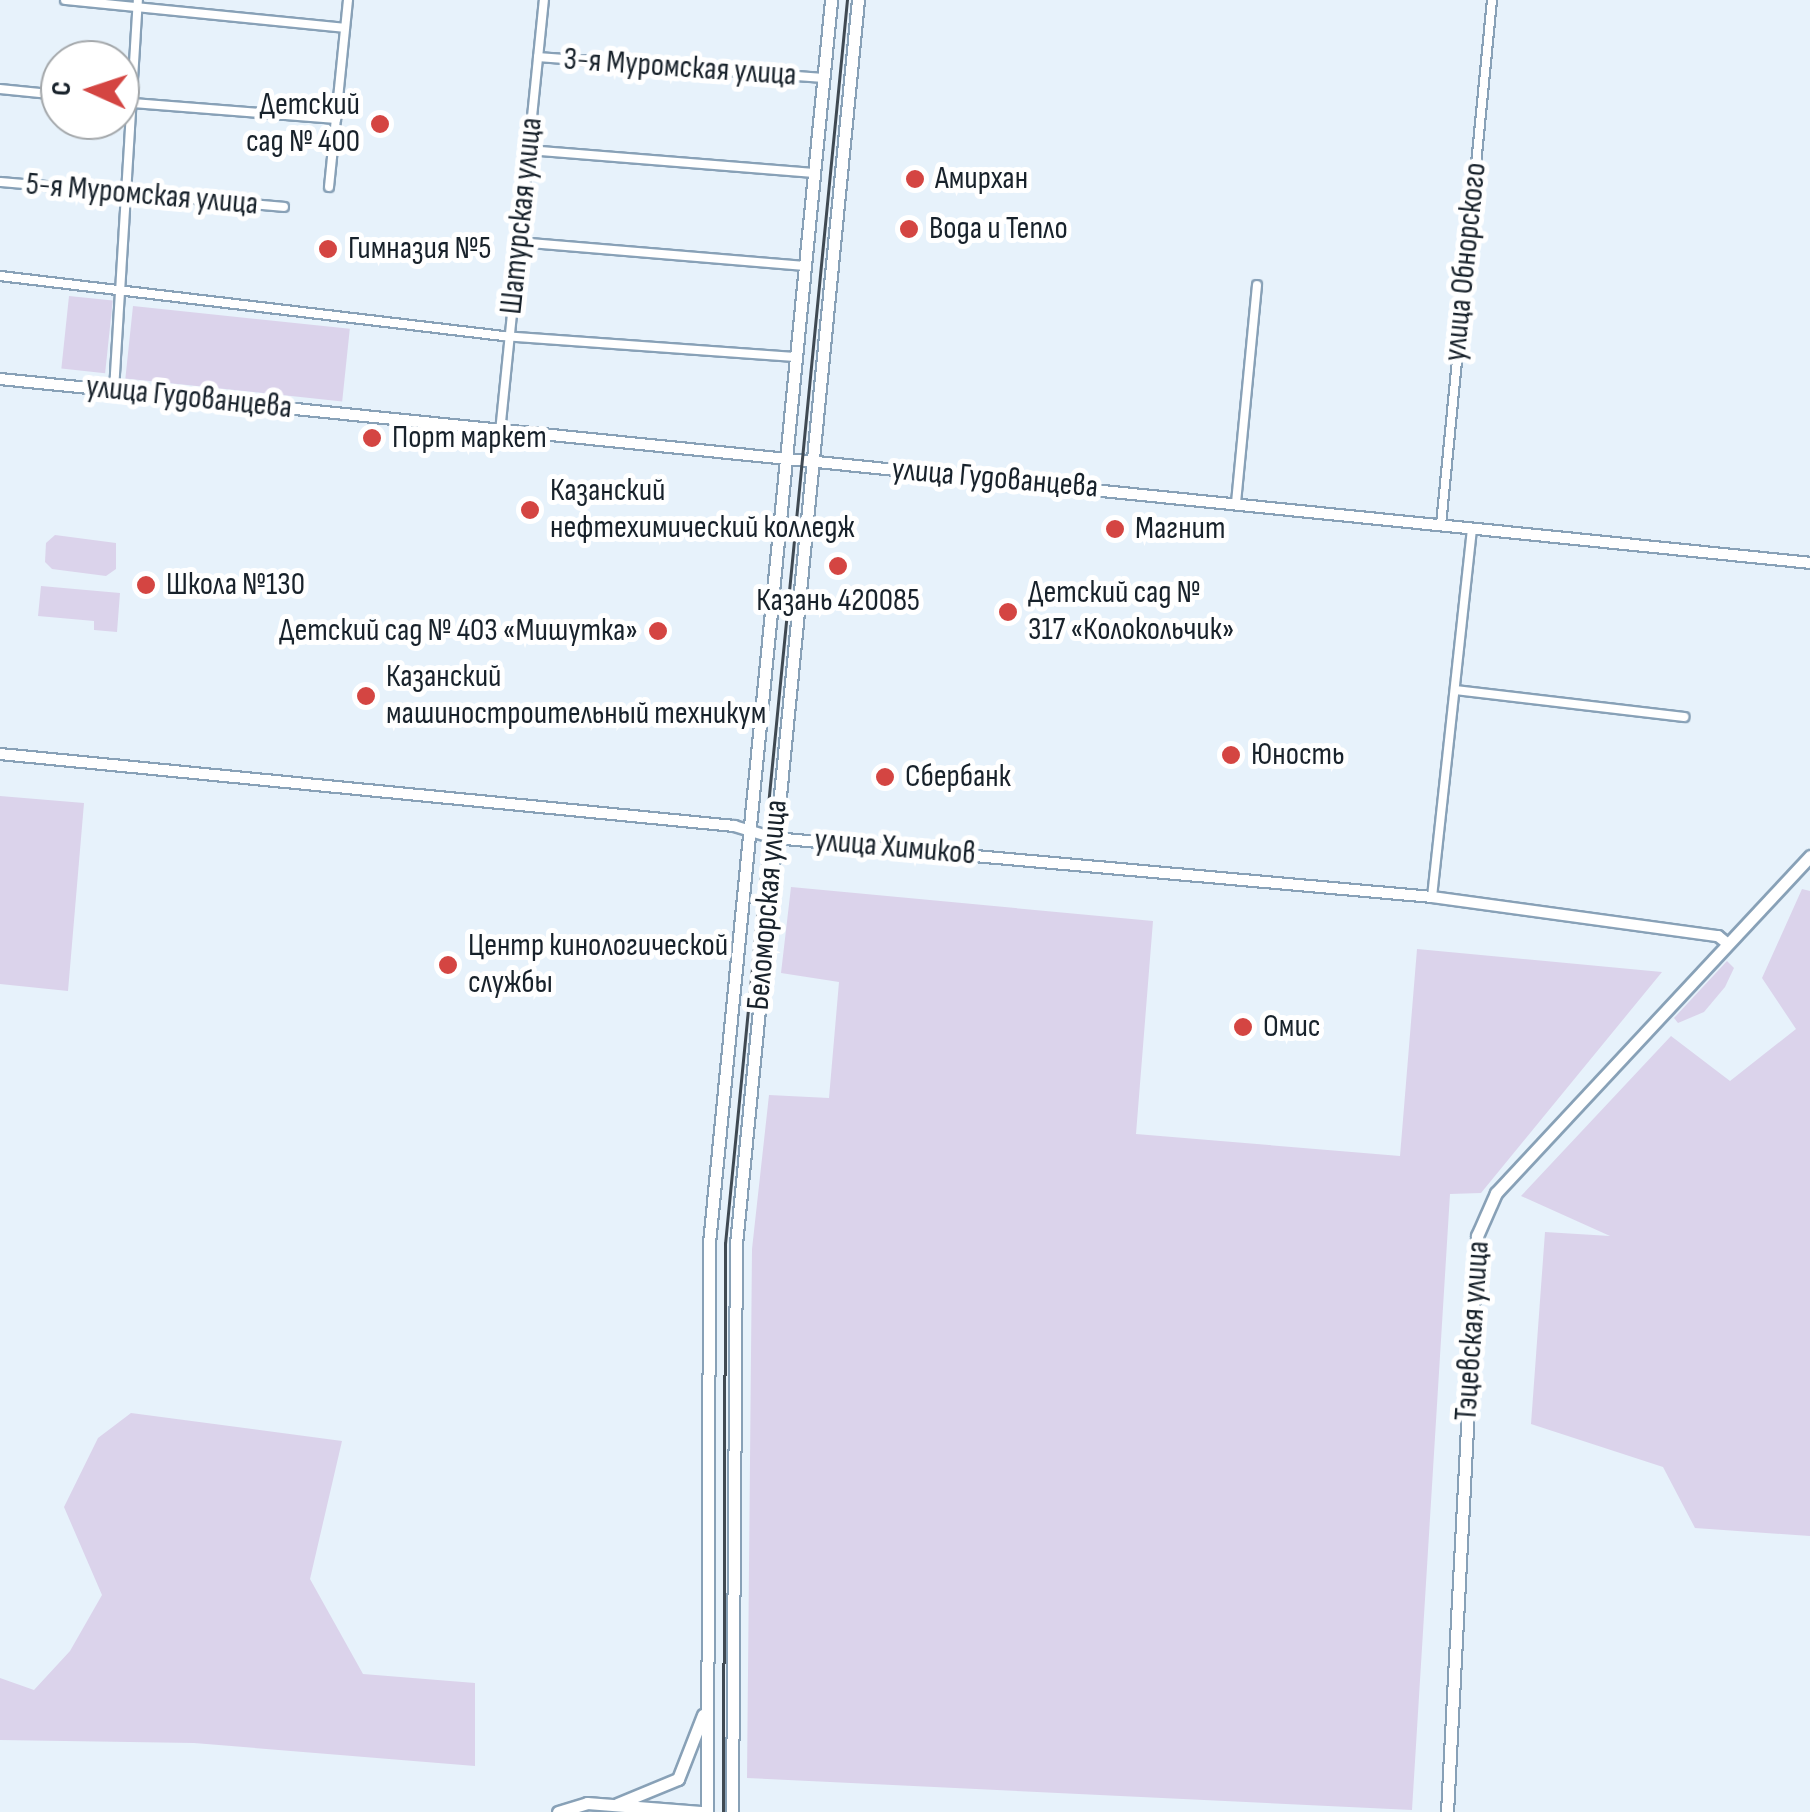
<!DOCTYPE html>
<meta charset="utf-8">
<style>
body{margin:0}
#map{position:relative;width:1810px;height:1812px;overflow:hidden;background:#e7f2fb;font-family:"Sofia Sans Condensed",sans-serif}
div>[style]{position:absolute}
.green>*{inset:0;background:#dbd3eb;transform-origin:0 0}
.roads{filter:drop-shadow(2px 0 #88a1b7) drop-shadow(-2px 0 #88a1b7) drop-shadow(0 2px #88a1b7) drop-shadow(0 -2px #88a1b7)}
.minor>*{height:8px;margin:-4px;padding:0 4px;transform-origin:4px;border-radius:4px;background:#fff}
.tertiary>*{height:10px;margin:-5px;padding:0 5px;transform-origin:5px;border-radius:5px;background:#fff}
.secondary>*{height:11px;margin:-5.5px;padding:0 5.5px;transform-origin:5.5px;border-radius:5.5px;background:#fff}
.tram>*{height:2.5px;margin:-1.25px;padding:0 1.25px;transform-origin:1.25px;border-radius:1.25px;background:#404a53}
.dots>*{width:28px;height:28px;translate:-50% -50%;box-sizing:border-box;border:5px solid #fff;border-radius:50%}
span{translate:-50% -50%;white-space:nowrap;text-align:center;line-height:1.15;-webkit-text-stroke:10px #fff;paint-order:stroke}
.street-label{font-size:32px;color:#18222b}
.poi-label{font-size:32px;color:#18222b}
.right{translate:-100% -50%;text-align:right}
.left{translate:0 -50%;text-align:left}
.north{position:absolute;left:40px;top:40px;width:100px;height:100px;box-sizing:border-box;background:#fff;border:2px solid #a3a7aa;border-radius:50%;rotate:273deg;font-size:28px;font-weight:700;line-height:40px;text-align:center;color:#18222b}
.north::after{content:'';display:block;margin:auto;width:35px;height:45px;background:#d44542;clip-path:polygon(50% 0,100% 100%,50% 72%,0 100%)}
</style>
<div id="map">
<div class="green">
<div style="left:69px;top:296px;width:44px;height:73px;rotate:6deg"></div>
<div style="left:133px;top:306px;width:218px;height:73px;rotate:6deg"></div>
<div style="clip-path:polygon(55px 535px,116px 543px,116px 569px,106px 576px,52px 569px,45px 562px,46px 543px)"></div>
<div style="clip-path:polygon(41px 586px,120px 593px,117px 632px,94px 630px,94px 621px,38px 616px)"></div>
<div style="clip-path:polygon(0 796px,84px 803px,68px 991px,0 984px)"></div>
<div style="clip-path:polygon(791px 887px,1153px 921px,1136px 1134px,1400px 1156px,1417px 949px,1662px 972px,1481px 1193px,1450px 1194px,1412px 1810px,747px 1778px,752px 1249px,769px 1095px,829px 1098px,839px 982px,781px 973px)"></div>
<div style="clip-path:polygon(1802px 889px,1810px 891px,1810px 1536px,1695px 1528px,1663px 1467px,1531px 1424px,1545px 1232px,1610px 1236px,1521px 1196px,1671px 1036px,1730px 1081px,1796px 1029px,1762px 978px)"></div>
<div style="clip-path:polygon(1727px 961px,1734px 968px,1725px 987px,1704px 1012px,1678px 1023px,1674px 1018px)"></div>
<div style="clip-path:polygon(131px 1413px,342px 1441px,310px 1579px,363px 1674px,475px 1683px,475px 1766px,194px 1743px,0 1740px,0 1678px,34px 1690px,70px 1651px,102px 1595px,64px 1507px,98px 1438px)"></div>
</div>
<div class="roads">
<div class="minor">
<div style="left:65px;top:0;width:281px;rotate:5.7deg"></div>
<div style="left:538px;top:57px;width:286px;rotate:4.2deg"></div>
<div style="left:0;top:89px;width:60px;rotate:5.7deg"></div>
<div style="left:120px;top:102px;width:217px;rotate:4.5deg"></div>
<div style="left:529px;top:150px;width:285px;rotate:4.6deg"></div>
<div style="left:0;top:182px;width:285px;rotate:5deg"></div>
<div style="left:329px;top:187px;width:188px;rotate:-84.2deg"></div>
<div style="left:519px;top:242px;width:286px;rotate:4.8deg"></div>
<div style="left:0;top:276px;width:507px;rotate:6.8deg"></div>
<div style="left:503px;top:336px;width:292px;rotate:4.1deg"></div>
<div style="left:114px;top:390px;width:391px;rotate:-86.5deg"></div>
<div style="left:500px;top:432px;width:434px;rotate:-84.2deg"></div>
<div style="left:1236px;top:503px;width:219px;rotate:-84.5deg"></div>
<div style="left:1441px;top:525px;width:527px;rotate:-84.45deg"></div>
<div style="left:1455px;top:690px;width:231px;rotate:6.7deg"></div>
<div style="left:1432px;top:897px;width:371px;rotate:-83.8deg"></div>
</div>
<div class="tertiary">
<div style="left:0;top:379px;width:1819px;rotate:5.8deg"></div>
<div style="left:0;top:754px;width:738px;rotate:5.6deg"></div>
<div style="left:734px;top:826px;width:42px;rotate:16.7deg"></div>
<div style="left:774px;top:838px;width:661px;rotate:5.12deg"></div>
<div style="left:1432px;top:897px;width:289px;rotate:7.8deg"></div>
<div style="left:1718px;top:936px;width:13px;rotate:39deg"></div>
</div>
<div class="secondary">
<div style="left:617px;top:1804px;width:66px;rotate:-22.3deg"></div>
<div style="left:678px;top:1779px;width:69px;rotate:-68.7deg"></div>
<div style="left:558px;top:1812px;width:30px;rotate:-17deg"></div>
<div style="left:587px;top:1803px;width:114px;rotate:4.5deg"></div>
<div style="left:707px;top:1812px;width:569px;rotate:-89.8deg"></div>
<div style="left:709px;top:1243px;width:1249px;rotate:-84.39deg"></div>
<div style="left:732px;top:1812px;width:568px;rotate:-89.6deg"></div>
<div style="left:736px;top:1244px;width:1250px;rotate:-84.4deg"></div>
<div style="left:1447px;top:1812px;width:577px;rotate:-87.02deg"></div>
<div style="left:1477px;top:1236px;width:47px;rotate:-66.2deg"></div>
<div style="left:1496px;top:1193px;width:461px;rotate:-47deg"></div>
</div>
</div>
<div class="tram">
<div style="left:723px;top:1812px;width:568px;rotate:-89.8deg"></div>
<div style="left:725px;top:1244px;width:1250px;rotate:-84.4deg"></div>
</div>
<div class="dots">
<div style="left:380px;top:124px;background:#d44542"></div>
<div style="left:915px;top:179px;background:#d44542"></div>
<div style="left:909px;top:229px;background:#d44542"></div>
<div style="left:328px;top:249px;background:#d44542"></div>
<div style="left:372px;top:438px;background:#d44542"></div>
<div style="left:530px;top:510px;background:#d44542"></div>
<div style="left:1115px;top:529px;background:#d44542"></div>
<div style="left:838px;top:566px;background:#d44542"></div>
<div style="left:146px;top:585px;background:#d44542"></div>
<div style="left:1008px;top:612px;background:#d44542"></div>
<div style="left:658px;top:631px;background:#d44542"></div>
<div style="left:366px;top:696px;background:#d44542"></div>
<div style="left:1231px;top:755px;background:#d44542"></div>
<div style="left:885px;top:777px;background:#d44542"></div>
<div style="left:448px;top:965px;background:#d44542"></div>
<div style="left:1243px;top:1027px;background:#d44542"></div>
</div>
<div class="street-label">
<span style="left:680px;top:68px;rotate:4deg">3-я Муромская улица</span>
<span style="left:142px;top:195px;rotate:5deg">5-я Муромская улица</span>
<span style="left:522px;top:216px;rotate:-84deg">Шатурская улица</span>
<span style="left:1466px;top:262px;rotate:-84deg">улица Обнорского</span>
<span style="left:189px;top:398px;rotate:6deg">улица Гудованцева</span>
<span style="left:995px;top:479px;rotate:5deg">улица Гудованцева</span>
<span style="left:895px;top:848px;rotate:5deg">улица Химиков</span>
<span style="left:768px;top:905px;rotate:-85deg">Беломорская улица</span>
<span style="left:1473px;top:1331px;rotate:-86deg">Тэцевская улица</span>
</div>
<div class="poi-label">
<span class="right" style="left:360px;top:124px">Детский<br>сад № 400</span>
<span class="left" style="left:935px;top:179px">Амирхан</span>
<span class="left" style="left:929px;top:229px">Вода и Тепло</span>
<span class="left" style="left:348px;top:249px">Гимназия №5</span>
<span class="left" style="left:392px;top:438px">Порт маркет</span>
<span class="left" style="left:550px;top:510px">Казанский<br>нефтехимический колледж</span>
<span class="left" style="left:1135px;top:529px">Магнит</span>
<span class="left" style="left:166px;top:585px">Школа №130</span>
<span class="left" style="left:1028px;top:612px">Детский сад №<br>317 «Колокольчик»</span>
<span style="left:838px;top:601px">Казань 420085</span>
<span class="right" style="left:638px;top:631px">Детский сад № 403 «Мишутка»</span>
<span class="left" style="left:386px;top:696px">Казанский<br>машиностроительный техникум</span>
<span class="left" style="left:1251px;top:755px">Юность</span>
<span class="left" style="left:905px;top:777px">Сбербанк</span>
<span class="left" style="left:468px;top:965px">Центр кинологической<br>службы</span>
<span class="left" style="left:1263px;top:1027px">Омис</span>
</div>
<div class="north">С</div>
</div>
